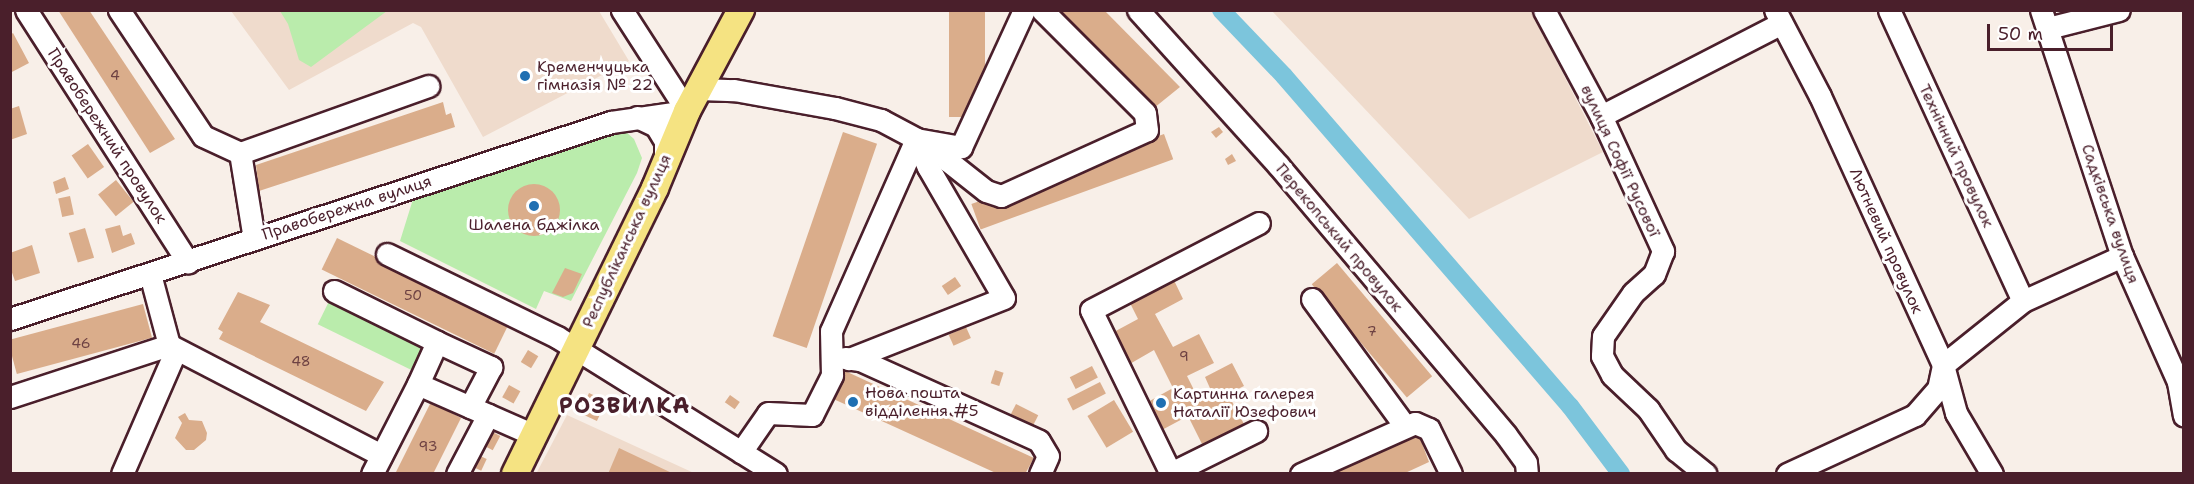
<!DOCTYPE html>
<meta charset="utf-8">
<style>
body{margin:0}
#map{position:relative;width:2194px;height:484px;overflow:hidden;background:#f8efe8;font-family:"Shantell Sans",sans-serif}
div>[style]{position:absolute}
.built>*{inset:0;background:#efdbcc}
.green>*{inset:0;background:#baecac;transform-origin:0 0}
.canal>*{height:18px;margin:-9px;padding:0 9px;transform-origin:9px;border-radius:9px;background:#7cc5dc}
.building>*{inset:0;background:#daad8b;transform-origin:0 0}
.round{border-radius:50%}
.roads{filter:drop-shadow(2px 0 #4a1f2b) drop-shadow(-2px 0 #4a1f2b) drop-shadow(0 2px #4a1f2b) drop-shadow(0 -2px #4a1f2b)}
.minor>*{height:21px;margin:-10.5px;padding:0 10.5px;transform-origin:10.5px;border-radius:10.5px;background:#fff}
.major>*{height:26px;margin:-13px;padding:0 13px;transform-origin:13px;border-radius:13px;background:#f5e382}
.dots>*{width:16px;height:16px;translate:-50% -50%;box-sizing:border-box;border:3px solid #fff;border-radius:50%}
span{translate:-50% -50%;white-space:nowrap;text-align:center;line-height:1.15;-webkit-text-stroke:6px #fff;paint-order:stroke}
.number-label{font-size:14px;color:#6e4243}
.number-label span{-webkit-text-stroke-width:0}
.poi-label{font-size:16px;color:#4a1f2b}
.left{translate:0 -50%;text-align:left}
.street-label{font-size:16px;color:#4a1f2b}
.district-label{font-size:22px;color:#4a1f2b;font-weight:700;letter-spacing:1.5px}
.frame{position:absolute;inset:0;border:12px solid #4a1f2b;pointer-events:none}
.scale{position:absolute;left:1987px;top:24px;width:126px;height:27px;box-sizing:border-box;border:3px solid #4a1f2b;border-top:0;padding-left:8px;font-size:18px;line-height:21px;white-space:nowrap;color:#4a1f2b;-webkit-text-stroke:4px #fff;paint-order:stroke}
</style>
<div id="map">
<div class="built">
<div style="clip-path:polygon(231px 11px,599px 11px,629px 61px,483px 137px,421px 27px,413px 23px,289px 90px)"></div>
<div style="clip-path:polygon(1272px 11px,1531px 11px,1603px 152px,1469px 219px)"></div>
<div style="clip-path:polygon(567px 415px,694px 473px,536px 474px)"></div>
</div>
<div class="green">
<div style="clip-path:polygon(280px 11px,387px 11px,311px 67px,299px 60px,288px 24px)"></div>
<div style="clip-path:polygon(613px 130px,625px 131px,634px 139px,642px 158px,637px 173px,571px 301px,544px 291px,536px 309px,400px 241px,414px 196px)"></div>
<div style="left:334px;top:291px;width:115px;height:37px;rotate:26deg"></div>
</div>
<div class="canal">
<div style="left:1221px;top:10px;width:91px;rotate:46.3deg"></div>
<div style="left:1284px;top:76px;width:437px;rotate:49.1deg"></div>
<div style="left:1570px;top:406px;width:85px;rotate:53.1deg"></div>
</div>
<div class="building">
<div style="clip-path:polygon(58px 10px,89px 10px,175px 139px,150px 153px)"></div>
<div style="left:949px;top:10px;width:36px;height:107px"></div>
<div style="clip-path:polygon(1059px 10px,1104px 10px,1180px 87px,1154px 108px)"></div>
<div style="clip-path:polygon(13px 33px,29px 63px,10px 73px,10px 35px)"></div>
<div style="clip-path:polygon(443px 102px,446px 115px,451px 113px,455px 127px,259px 191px,256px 165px)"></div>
<div style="clip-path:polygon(19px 106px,27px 134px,10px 140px,10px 109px)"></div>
<div style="clip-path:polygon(1219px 127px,1223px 132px,1216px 138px,1211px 132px)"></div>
<div style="left:843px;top:132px;width:36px;height:216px;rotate:19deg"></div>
<div style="left:1164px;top:134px;width:27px;height:205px;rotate:70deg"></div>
<div style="left:88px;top:144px;width:28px;height:20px;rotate:55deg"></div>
<div style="clip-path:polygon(1232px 154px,1236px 161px,1228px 165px,1225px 159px)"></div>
<div style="clip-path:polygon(65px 177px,69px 189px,56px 194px,53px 182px)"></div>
<div style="left:116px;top:180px;width:28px;height:23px;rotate:51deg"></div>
<div class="round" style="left:508px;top:184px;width:52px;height:52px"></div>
<div style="left:70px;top:196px;width:19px;height:12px;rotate:78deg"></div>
<div style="clip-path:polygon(120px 225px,123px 236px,131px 233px,135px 244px,112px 253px,105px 229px)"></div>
<div style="left:85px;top:228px;width:31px;height:17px;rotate:73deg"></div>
<div style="left:337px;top:238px;width:192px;height:35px;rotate:26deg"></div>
<div style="clip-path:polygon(32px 245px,40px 273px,15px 281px,10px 267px,10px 253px)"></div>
<div style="left:1337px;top:263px;width:148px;height:33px;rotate:50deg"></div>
<div style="clip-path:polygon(565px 268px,582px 274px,573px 293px,563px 297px,552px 293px)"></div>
<div style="clip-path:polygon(1170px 272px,1183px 299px,1155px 314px,1173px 347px,1199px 334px,1214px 363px,1187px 376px,1200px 402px,1213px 395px,1205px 377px,1232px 363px,1244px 386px,1228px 394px,1244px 424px,1202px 444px,1188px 416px,1160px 431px,1146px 403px,1173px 388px,1154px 350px,1128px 365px,1112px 333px,1138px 319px,1126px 295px)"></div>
<div style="left:955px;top:277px;width:11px;height:16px;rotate:56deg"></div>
<div style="clip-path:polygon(238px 292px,270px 305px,260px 322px,384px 382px,366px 411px,219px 339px,223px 332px,218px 329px)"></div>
<div style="left:143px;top:304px;width:35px;height:140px;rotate:75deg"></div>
<div style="left:966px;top:327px;width:12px;height:19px;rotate:66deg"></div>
<div style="left:528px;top:350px;width:12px;height:14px;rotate:31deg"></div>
<div style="left:1092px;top:366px;width:13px;height:25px;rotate:63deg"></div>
<div style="clip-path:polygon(843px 370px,1034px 458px,1025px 474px,998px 474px,829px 397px)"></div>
<div style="left:995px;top:370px;width:9px;height:14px;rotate:18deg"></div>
<div style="left:1100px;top:382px;width:13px;height:37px;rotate:63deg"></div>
<div style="left:509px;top:385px;width:13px;height:14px;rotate:29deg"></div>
<div style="left:589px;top:393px;width:19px;height:22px;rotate:25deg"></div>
<div style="left:730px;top:395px;width:12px;height:9px;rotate:35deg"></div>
<div style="left:1114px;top:400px;width:37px;height:31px;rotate:59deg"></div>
<div style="clip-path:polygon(431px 402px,461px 418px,433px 474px,395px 474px)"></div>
<div style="left:1016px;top:404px;width:25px;height:16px;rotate:27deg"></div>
<div style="clip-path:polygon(185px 413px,189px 420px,202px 421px,207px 433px,206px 440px,194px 450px,186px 450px,175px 438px,182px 423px,178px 417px)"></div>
<div style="left:487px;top:429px;width:15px;height:16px;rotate:28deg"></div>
<div style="clip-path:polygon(1417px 430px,1429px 462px,1403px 474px,1319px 474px)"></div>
<div style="clip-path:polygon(619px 448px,674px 474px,608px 474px)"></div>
<div style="left:474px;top:453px;width:14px;height:13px;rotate:25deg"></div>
</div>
<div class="roads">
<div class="minor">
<div style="left:26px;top:10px;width:300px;rotate:57.3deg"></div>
<div style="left:119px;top:10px;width:151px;rotate:56.3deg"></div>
<div style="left:203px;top:136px;width:41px;rotate:24.7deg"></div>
<div style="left:1138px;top:10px;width:209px;rotate:47.9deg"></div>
<div style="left:1278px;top:165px;width:353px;rotate:49.8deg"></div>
<div style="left:1506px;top:435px;width:34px;rotate:54deg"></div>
<div style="left:1526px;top:463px;width:11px;rotate:85deg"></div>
<div style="left:1544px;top:10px;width:120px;rotate:61.7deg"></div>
<div style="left:1601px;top:116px;width:149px;rotate:65.3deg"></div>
<div style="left:1663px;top:251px;width:25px;rotate:111deg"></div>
<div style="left:1654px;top:274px;width:28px;rotate:138deg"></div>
<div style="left:1633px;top:293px;width:52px;rotate:124.9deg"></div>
<div style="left:1603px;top:336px;width:20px;rotate:93deg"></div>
<div style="left:1602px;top:356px;width:21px;rotate:62deg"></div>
<div style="left:1612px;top:375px;width:50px;rotate:43.4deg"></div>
<div style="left:1648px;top:409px;width:50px;rotate:55.7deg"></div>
<div style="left:1676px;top:450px;width:38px;rotate:39deg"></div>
<div style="left:1775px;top:10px;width:97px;rotate:62.4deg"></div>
<div style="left:1820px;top:96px;width:296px;rotate:65.4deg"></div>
<div style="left:1943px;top:365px;width:50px;rotate:74.8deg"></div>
<div style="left:1956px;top:413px;width:71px;rotate:59.5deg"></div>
<div style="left:1889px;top:10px;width:320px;rotate:65.3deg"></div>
<div style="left:2041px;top:10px;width:259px;rotate:71.8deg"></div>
<div style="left:2122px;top:256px;width:138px;rotate:66deg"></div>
<div style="left:2178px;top:382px;width:34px;rotate:80deg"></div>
<div style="left:2048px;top:28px;width:73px;rotate:-14.2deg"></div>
<div style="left:699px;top:89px;width:35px;rotate:2deg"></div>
<div style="left:734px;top:90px;width:103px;rotate:10.1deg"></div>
<div style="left:835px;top:108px;width:48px;rotate:14.6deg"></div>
<div style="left:881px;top:120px;width:40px;rotate:28deg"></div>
<div style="left:916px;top:139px;width:30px;rotate:67deg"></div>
<div style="left:928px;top:167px;width:151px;rotate:59.9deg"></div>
<div style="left:1004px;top:298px;width:167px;rotate:158.5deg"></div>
<div style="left:1601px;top:116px;width:203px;rotate:-27.2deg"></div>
<div style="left:637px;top:117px;width:21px;rotate:25deg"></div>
<div style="left:656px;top:126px;width:17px;rotate:59deg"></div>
<div style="left:665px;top:141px;width:22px;rotate:90deg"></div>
<div style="left:937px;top:144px;width:20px;rotate:57deg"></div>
<div style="left:948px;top:161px;width:48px;rotate:38.3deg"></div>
<div style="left:986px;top:191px;width:16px;rotate:18deg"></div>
<div style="left:1001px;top:196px;width:160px;rotate:-24.3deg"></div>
<div style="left:1147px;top:130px;width:17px;rotate:-97deg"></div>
<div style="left:1145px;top:113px;width:146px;rotate:-135deg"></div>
<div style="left:254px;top:239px;width:87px;rotate:-99.2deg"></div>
<div style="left:240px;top:153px;width:200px;rotate:-19.6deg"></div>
<div style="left:387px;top:254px;width:189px;rotate:26deg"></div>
<div style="left:557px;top:337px;width:258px;rotate:32deg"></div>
<div style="left:150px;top:274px;width:73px;rotate:75deg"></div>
<div style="left:169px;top:345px;width:239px;rotate:27.4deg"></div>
<div style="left:334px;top:291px;width:115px;rotate:26.3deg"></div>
<div style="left:437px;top:342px;width:46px;rotate:114.3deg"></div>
<div style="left:418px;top:384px;width:127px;rotate:23.7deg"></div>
<div style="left:1312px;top:299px;width:157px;rotate:53.8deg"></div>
<div style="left:10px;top:319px;width:632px;rotate:-18.15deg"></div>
<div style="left:611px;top:122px;width:77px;rotate:-8.2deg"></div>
<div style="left:687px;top:111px;width:120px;rotate:-122.8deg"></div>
<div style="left:437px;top:342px;width:60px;rotate:24.8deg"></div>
<div style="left:491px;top:367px;width:45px;rotate:117.7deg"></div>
<div style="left:845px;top:358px;width:15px;rotate:8deg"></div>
<div style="left:860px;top:360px;width:196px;rotate:24.3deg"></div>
<div style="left:1039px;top:441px;width:17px;rotate:59deg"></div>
<div style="left:1048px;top:456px;width:20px;rotate:114deg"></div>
<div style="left:10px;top:397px;width:167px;rotate:-18.1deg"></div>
<div style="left:741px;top:452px;width:47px;rotate:-55.3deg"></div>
<div style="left:768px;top:413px;width:44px;rotate:2.6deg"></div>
<div style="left:812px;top:415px;width:45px;rotate:-63.4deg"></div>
<div style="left:832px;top:375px;width:44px;rotate:-91.3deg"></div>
<div style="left:831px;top:331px;width:210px;rotate:-66.1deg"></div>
<div style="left:916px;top:139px;width:46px;rotate:10.1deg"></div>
<div style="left:961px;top:147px;width:151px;rotate:-65.3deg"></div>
<div style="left:1171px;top:473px;width:95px;rotate:-26.3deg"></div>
<div style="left:122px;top:474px;width:135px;rotate:-66.5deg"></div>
<div style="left:372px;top:474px;width:101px;rotate:-62.9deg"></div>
<div style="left:457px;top:474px;width:67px;rotate:-62.3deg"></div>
<div style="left:1171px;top:474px;width:182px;rotate:-116deg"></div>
<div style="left:1091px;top:310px;width:189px;rotate:-27.4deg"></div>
<div style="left:1301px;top:474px;width:125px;rotate:-24.1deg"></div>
<div style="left:1415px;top:423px;width:15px;rotate:23deg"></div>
<div style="left:1429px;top:429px;width:50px;rotate:63.9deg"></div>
<div style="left:1787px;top:474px;width:141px;rotate:-24.7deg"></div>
<div style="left:1915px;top:415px;width:35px;rotate:-49deg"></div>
<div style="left:1938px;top:389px;width:25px;rotate:-78deg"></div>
<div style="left:1943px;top:365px;width:102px;rotate:-38.7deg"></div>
<div style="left:2023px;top:301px;width:109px;rotate:-24.4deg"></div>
</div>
<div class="major">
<div style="left:515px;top:474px;width:318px;rotate:-63.9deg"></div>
<div style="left:655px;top:188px;width:83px;rotate:-67.4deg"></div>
<div style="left:687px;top:111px;width:115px;rotate:-61.9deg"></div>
</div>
</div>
<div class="dots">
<div style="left:525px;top:76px;background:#1f6fb2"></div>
<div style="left:534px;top:206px;background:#1f6fb2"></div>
<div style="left:853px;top:402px;background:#1f6fb2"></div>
<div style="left:1161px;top:403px;background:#1f6fb2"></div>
</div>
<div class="number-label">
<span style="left:115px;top:75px">4</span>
<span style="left:413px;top:295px">50</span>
<span style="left:1372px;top:331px">7</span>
<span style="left:81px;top:343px">46</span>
<span style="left:1184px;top:356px">9</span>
<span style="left:301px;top:361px">48</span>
<span style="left:428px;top:446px">93</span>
</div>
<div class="poi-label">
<span class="left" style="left:537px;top:76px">Кременчуцька<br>гімназія № 22</span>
<span style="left:534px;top:225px">Шалена бджілка</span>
<span class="left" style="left:865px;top:402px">Нова пошта<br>відділення #5</span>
<span class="left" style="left:1173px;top:403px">Картинна галерея<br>Наталії Юзефович</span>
</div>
<div class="street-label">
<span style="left:107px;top:136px;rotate:57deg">Правобережний провулок</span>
<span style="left:1956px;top:156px;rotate:65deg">Технічний провулок</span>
<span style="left:1620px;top:161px;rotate:65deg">вулиця Софії Русової</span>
<span style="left:347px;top:208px;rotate:-18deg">Правобережна вулиця</span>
<span style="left:2110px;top:214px;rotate:71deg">Садківська вулиця</span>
<span style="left:1339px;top:238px;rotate:50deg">Перекопський провулок</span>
<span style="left:627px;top:241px;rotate:-65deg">Республіканська вулиця</span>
<span style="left:1886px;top:241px;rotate:66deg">Лютневий провулок</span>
</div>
<div class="district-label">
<span style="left:625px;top:406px">РОЗВИЛКА</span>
</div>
<div class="frame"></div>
<div class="scale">50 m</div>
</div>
